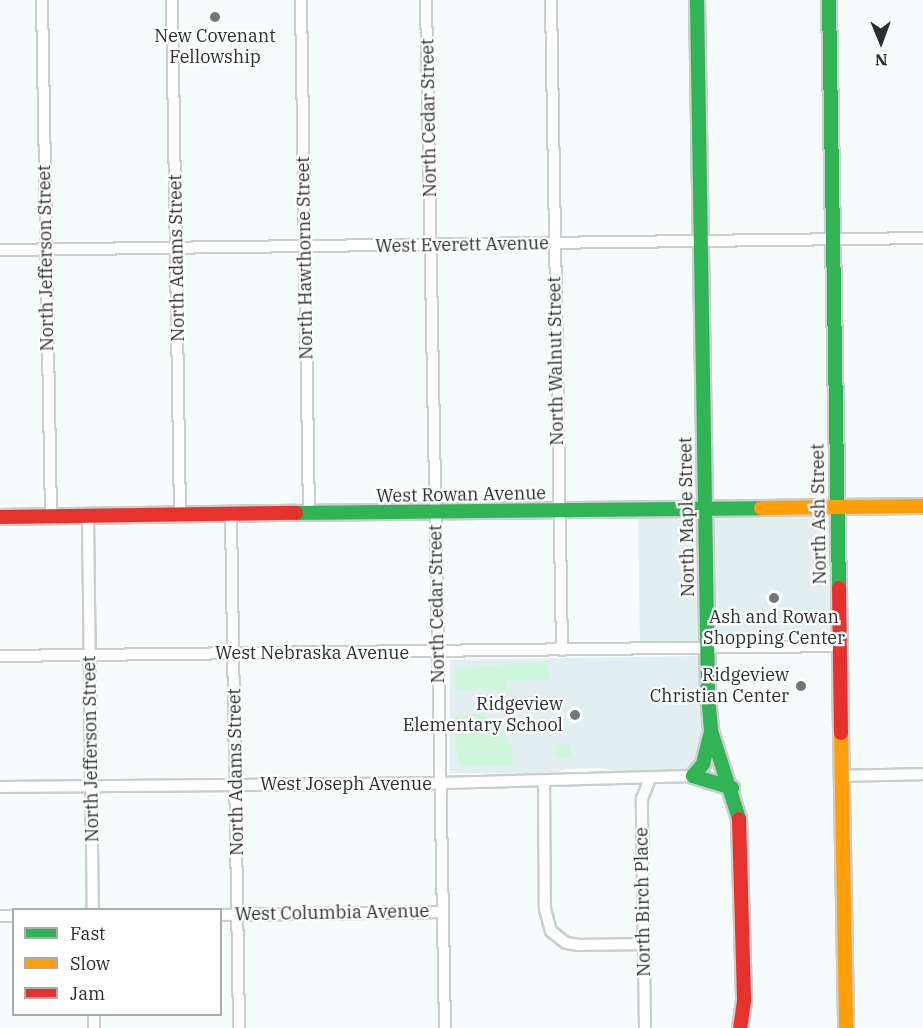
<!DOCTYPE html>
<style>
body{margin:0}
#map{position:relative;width:923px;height:1028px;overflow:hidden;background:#f6fbfb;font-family:"IBM Plex Serif",serif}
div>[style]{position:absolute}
.built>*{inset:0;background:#e2eff1}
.green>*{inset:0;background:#cdf6da}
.round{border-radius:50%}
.roads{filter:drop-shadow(2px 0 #cbcecf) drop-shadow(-2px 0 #cbcecf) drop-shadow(0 2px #cbcecf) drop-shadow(0 -2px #cbcecf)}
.street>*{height:10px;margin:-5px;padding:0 5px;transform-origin:5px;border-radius:5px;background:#fefefe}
.fast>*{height:14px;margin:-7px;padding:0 7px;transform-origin:7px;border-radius:7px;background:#30b455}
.slow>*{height:14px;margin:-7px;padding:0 7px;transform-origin:7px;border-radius:7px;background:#ff9f0a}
.jam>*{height:14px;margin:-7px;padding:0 7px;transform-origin:7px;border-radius:7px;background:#e5322d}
.dots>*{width:16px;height:16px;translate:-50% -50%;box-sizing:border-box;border:3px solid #fff;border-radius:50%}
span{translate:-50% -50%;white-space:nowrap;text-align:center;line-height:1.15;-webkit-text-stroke:4.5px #fff;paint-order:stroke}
.poi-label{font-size:18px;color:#2b2e2f}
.right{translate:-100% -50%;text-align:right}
.street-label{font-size:18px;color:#2b2e2f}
.legend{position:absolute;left:12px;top:908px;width:210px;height:108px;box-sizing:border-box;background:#fff;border:2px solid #aaabac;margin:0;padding:8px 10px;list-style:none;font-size:18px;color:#2b2e2f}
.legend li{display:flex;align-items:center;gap:12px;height:30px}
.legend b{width:30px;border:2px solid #aaabac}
.north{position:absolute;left:851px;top:12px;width:60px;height:60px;-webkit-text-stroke:4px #fff;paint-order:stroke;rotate:179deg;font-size:16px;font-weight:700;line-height:24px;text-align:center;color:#2b2e2f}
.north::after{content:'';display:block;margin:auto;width:21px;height:27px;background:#2b2e2f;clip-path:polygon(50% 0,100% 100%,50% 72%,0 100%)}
</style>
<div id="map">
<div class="built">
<div style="clip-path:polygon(826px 515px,830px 519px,830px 638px,717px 639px,713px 521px,717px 517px)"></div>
<div style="clip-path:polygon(638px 518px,693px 518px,698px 521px,698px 641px,640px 642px)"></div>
<div style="clip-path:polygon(698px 656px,702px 663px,703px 757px,689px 771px,615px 772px,603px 768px,565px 769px,552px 774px,450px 773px,450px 660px)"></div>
</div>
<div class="green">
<div style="clip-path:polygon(548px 661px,549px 680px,507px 681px,507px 691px,455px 689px,455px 669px)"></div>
<div style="clip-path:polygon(455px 715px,484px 715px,498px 721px,512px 747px,513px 766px,462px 766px,457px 761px)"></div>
<div class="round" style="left:555px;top:743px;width:16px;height:16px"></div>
</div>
<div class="roads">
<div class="street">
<div style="left:42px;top:0;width:517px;rotate:89deg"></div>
<div style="left:172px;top:0;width:516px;rotate:89.11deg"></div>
<div style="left:301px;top:0;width:515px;rotate:89.11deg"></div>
<div style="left:426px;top:0;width:1028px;rotate:88.94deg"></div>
<div style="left:551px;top:0;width:650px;rotate:89.03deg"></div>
<div style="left:0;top:250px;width:923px;rotate:-0.74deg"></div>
<div style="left:231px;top:516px;width:512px;rotate:89.1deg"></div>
<div style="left:88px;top:517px;width:393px;rotate:89.3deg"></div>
<div style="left:0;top:656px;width:840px;rotate:-0.68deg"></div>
<div style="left:842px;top:776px;width:81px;rotate:-1.4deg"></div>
<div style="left:544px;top:781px;width:128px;rotate:89.6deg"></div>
<div style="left:545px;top:909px;width:23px;rotate:75deg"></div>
<div style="left:551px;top:931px;width:19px;rotate:39deg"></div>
<div style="left:566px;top:943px;width:13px;rotate:9deg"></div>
<div style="left:579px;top:945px;width:64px;rotate:-0.9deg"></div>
<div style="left:0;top:787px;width:440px;rotate:-0.5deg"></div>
<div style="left:440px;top:783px;width:253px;rotate:-1.6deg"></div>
<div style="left:220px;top:915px;width:223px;rotate:-0.8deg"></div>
<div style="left:0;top:916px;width:14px"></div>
<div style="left:94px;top:1014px;width:14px;rotate:90deg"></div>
<div style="left:645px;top:1028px;width:229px;rotate:-90.8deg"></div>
<div style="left:642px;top:799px;width:22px;rotate:-69deg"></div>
</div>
<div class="fast">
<div style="left:697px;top:0;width:695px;rotate:89.09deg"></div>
<div style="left:708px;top:695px;width:36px;rotate:85deg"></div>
<div style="left:711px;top:731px;width:92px;rotate:72.3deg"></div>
<div style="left:829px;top:0;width:588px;rotate:89.03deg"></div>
<div style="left:296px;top:513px;width:465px;rotate:-0.6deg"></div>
<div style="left:693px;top:776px;width:16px;rotate:-50deg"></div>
<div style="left:703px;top:764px;width:34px;rotate:-76deg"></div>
<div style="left:693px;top:776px;width:41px;rotate:17.1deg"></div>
</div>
<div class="slow">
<div style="left:761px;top:508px;width:162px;rotate:-0.7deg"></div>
<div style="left:841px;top:733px;width:295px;rotate:89deg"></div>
</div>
<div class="jam">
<div style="left:0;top:517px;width:296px;rotate:-0.8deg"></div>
<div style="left:839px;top:588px;width:145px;rotate:89.2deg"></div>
<div style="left:739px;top:819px;width:182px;rotate:88.4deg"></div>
<div style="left:744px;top:1001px;width:27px;rotate:98deg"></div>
</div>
</div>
<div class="dots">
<div style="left:215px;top:17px;background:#727676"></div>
<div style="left:774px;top:598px;background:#727676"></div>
<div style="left:801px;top:686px;background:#727676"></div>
<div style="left:575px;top:715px;background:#727676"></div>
</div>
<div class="poi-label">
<span style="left:215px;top:47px">New Covenant<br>Fellowship</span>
<span style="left:774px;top:628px">Ash and Rowan<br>Shopping Center</span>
<span class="right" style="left:789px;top:686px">Ridgeview<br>Christian Center</span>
<span class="right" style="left:563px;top:715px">Ridgeview<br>Elementary School</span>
</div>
<div class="street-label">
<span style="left:429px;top:118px;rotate:-91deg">North Cedar Street</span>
<span style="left:462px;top:245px;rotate:-1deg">West Everett Avenue</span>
<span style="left:46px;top:258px;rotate:-91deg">North Jefferson Street</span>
<span style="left:177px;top:258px;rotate:-91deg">North Adams Street</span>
<span style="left:305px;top:258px;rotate:-91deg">North Hawthorne Street</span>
<span style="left:556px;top:361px;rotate:-91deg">North Walnut Street</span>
<span style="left:461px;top:495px;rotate:-1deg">West Rowan Avenue</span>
<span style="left:819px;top:514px;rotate:-91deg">North Ash Street</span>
<span style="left:687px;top:517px;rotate:-91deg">North Maple Street</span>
<span style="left:437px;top:604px;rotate:-91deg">North Cedar Street</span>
<span style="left:312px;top:653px">West Nebraska Avenue</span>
<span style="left:91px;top:749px;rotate:-91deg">North Jefferson Street</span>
<span style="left:236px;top:772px;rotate:-91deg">North Adams Street</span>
<span style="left:346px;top:784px">West Joseph Avenue</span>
<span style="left:643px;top:902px;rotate:-91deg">North Birch Place</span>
<span style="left:332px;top:913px;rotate:-1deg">West Columbia Avenue</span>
</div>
<ul class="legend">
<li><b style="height:8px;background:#30b455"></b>Fast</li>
<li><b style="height:8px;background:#ff9f0a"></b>Slow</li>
<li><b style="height:8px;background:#e5322d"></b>Jam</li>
</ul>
<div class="north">N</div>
</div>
